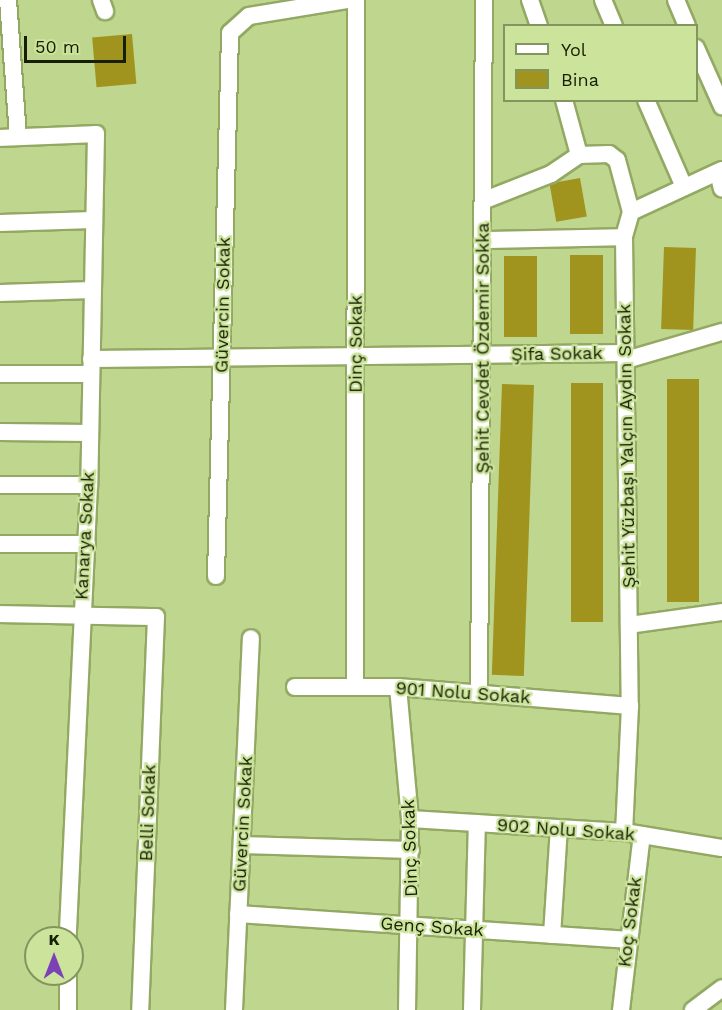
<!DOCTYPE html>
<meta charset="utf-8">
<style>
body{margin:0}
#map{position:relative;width:722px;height:1010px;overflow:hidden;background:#bed68e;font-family:"Work Sans",sans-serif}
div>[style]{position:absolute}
.building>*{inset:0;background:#a0941f;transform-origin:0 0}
.roads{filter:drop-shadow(2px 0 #93a963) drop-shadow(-2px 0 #93a963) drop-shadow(0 2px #93a963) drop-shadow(0 -2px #93a963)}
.street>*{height:16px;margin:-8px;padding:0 8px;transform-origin:8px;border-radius:8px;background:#fff}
span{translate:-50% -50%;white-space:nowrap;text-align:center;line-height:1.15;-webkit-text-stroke:4.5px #cbe39b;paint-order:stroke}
.street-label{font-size:18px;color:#171f03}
.legend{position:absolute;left:503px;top:24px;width:195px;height:78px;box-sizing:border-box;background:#cbe39b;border:2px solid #83955e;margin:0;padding:8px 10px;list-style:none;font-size:18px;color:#171f03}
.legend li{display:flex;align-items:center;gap:12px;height:30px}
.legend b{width:30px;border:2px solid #83955e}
.north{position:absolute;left:24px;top:926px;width:60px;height:60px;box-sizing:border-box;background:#cbe39b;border:2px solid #83955e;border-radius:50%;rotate:0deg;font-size:16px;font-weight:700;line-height:24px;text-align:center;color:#171f03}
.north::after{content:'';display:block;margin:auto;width:21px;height:27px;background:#7c41b7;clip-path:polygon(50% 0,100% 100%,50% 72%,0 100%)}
.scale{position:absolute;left:24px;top:36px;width:102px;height:27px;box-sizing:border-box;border:3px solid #171f03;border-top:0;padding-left:8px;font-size:18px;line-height:21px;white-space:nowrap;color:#171f03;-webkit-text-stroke:4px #cbe39b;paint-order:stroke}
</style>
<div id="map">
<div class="building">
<div style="left:132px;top:34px;width:50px;height:40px;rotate:85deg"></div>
<div style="left:580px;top:178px;width:39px;height:31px;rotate:80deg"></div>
<div style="left:664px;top:247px;width:32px;height:82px;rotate:2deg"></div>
<div style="left:570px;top:255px;width:33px;height:79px"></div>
<div style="left:504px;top:256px;width:33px;height:81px"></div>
<div style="left:667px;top:379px;width:32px;height:223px"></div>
<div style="left:571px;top:383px;width:32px;height:239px"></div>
<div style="left:502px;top:384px;width:32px;height:291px;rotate:2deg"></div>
</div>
<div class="roads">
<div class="street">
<div style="left:8px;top:0;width:137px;rotate:85.8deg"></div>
<div style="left:101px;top:0;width:12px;rotate:70deg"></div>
<div style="left:530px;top:0;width:28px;rotate:71deg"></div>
<div style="left:603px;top:0;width:28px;rotate:67deg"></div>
<div style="left:676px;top:0;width:28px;rotate:67deg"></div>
<div style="left:696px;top:48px;width:64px;rotate:65.9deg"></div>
<div style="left:564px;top:100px;width:57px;rotate:74.7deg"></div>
<div style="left:579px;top:155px;width:30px;rotate:-2deg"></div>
<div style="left:609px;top:154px;width:10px;rotate:37deg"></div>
<div style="left:617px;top:160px;width:54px;rotate:74.9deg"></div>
<div style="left:631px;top:212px;width:26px;rotate:106deg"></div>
<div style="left:624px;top:237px;width:469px;rotate:89.3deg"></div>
<div style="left:630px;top:706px;width:126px;rotate:92.7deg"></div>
<div style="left:646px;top:100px;width:95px;rotate:66.4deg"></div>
<div style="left:0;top:138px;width:96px;rotate:-2.4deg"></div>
<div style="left:96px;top:134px;width:351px;rotate:91.1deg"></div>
<div style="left:89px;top:485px;width:453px;rotate:92.7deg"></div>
<div style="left:718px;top:172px;width:17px;rotate:77deg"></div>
<div style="left:485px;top:200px;width:71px;rotate:-21.5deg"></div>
<div style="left:551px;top:174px;width:34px;rotate:-34deg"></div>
<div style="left:631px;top:212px;width:100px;rotate:-24.8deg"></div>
<div style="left:0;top:223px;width:93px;rotate:-1.8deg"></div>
<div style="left:484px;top:240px;width:140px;rotate:-1.2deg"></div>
<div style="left:0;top:293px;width:92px;rotate:-1.9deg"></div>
<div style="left:91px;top:359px;width:535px;rotate:-0.64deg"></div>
<div style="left:626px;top:360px;width:100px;rotate:-16.3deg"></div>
<div style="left:0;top:374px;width:91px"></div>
<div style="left:0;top:432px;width:90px;rotate:0.6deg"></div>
<div style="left:0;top:485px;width:89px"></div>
<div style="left:0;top:544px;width:87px"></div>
<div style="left:216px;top:576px;width:543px;rotate:-88.52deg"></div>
<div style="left:230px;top:33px;width:25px;rotate:-42deg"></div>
<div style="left:249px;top:16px;width:99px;rotate:-9.3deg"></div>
<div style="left:0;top:614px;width:156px;rotate:1.1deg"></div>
<div style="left:156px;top:617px;width:393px;rotate:92.3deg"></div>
<div style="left:629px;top:625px;width:94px;rotate:-8deg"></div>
<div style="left:295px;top:687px;width:103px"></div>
<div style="left:398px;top:687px;width:233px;rotate:4.7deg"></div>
<div style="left:355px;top:687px;width:687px;rotate:-89.92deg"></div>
<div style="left:398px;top:687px;width:133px;rotate:84.8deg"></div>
<div style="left:410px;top:819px;width:191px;rotate:90.9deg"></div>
<div style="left:479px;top:694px;width:694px;rotate:-89.59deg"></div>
<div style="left:410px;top:819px;width:214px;rotate:3.5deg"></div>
<div style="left:624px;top:832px;width:99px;rotate:9.3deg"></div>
<div style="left:242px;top:845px;width:169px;rotate:1.7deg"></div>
<div style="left:238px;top:914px;width:389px;rotate:3.8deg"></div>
<div style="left:552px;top:935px;width:107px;rotate:-86.3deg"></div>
<div style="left:68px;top:1010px;width:36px;rotate:-90deg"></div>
<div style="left:234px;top:1010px;width:372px;rotate:-87.4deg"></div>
<div style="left:472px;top:1010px;width:187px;rotate:-88.5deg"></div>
<div style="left:621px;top:1010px;width:176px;rotate:-83.2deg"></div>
<div style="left:693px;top:1010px;width:36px;rotate:-37deg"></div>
</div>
</div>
<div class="street-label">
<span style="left:223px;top:305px;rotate:-89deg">Güvercin Sokak</span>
<span style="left:356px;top:344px;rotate:-90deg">Dinç Sokak</span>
<span style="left:483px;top:348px;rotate:-90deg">Şehit Cevdet Özdemir Sokka</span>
<span style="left:557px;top:354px;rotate:-1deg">Şifa Sokak</span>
<span style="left:627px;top:446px;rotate:-91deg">Şehit Yüzbaşı Yalçın Aydın Sokak</span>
<span style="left:85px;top:536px;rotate:-87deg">Kanarya Sokak</span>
<span style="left:463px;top:693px;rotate:4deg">901 Nolu Sokak</span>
<span style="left:148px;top:813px;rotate:-88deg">Belli Sokak</span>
<span style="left:243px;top:824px;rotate:-87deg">Güvercin Sokak</span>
<span style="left:566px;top:830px;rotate:4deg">902 Nolu Sokak</span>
<span style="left:410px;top:848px;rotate:-92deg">Dinç Sokak</span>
<span style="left:630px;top:922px;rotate:-83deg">Koç Sokak</span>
<span style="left:432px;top:927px;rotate:4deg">Genç Sokak</span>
</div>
<ul class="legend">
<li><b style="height:8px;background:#fff"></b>Yol</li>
<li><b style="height:16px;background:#a0941f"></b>Bina</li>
</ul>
<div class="north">K</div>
<div class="scale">50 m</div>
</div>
